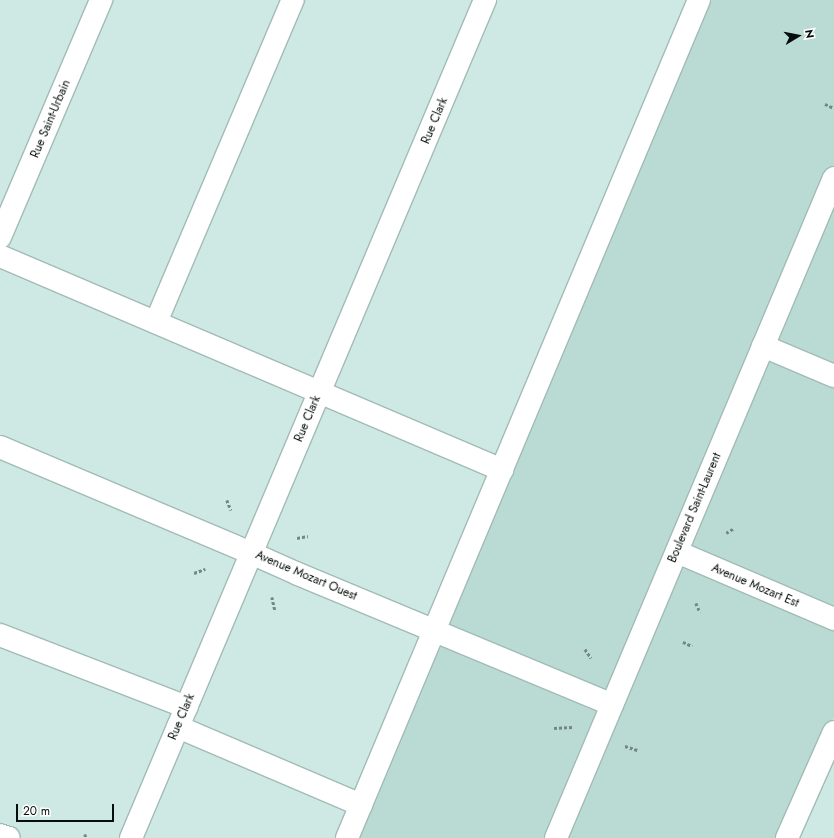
<!DOCTYPE html>
<style>
body{margin:0}
#map{position:relative;width:834px;height:838px;overflow:hidden;background:#cee8e3;font-family:Jost,sans-serif}
div>[style]{position:absolute}
.built>*{inset:0;background:#b9dbd4}
.path>*{height:2.5px;margin-top:-1.25px;transform-origin:0;background:repeating-linear-gradient(90deg,#758784 0 3px,transparent 0 5px)}
.roads{filter:drop-shadow(1px 0 #a2bbb6) drop-shadow(-1px 0 #a2bbb6) drop-shadow(0 1px #a2bbb6) drop-shadow(0 -1px #a2bbb6)}
.minor>*{height:22px;margin:-11px;padding:0 11px;transform-origin:11px;border-radius:11px;background:#fff}
.major>*{height:22px;margin:-11px;padding:0 11px;transform-origin:11px;border-radius:11px;background:#fff}
span{translate:-50% -50%;white-space:nowrap;text-align:center;line-height:1.15;-webkit-text-stroke:3px #fff;paint-order:stroke}
.street-label{font-size:12px;color:#060e0c}
.north{position:absolute;left:778px;top:16px;width:40px;height:40px;-webkit-text-stroke:3px #fff;paint-order:stroke;rotate:80deg;font-size:11px;font-weight:700;line-height:16px;text-align:center;color:#060e0c}
.north::after{content:'';display:block;margin:auto;width:14px;height:18px;background:#060e0c;clip-path:polygon(50% 0,100% 100%,50% 72%,0 100%)}
.scale{position:absolute;left:16px;top:804px;width:98px;height:18px;box-sizing:border-box;border:2px solid #060e0c;border-top:0;padding-left:5px;font-size:12px;line-height:14px;white-space:nowrap;color:#060e0c;-webkit-text-stroke:3px #fff;paint-order:stroke}
</style>
<div id="map">
<div class="built">
<div style="clip-path:polygon(710px 0,834px 0,834px 717px,783px 838px,356px 838px)"></div>
</div>
<div class="path">
<div style="left:825px;top:104px;width:10px;rotate:24deg"></div>
<div style="left:227px;top:500px;width:11px;rotate:68deg"></div>
<div style="left:726px;top:533px;width:9px;rotate:-32deg"></div>
<div style="left:297px;top:538px;width:11px;rotate:-10deg"></div>
<div style="left:194px;top:573px;width:12px;rotate:-20deg"></div>
<div style="left:272px;top:597px;width:13px;rotate:77deg"></div>
<div style="left:696px;top:603px;width:10px;rotate:66deg"></div>
<div style="left:683px;top:642px;width:10px;rotate:24deg"></div>
<div style="left:585px;top:649px;width:11px;rotate:56deg"></div>
<div style="left:554px;top:728px;width:18px;rotate:-3deg"></div>
<div style="left:625px;top:746px;width:13px;rotate:18deg"></div>
<div style="left:85px;top:834px;width:4px;rotate:76deg"></div>
</div>
<div class="roads">
<div class="minor">
<div style="left:0;top:237px;width:258px;rotate:-66.9deg"></div>
<div style="left:0;top:256px;width:546px;rotate:23.09deg"></div>
<div style="left:156px;top:322px;width:350px;rotate:-67deg"></div>
<div style="left:763px;top:346px;width:77px;rotate:22.9deg"></div>
<div style="left:0;top:447px;width:272px;rotate:22.9deg"></div>
<div style="left:251px;top:553px;width:51px;rotate:24.1deg"></div>
<div style="left:298px;top:574px;width:340px;rotate:22.6deg"></div>
<div style="left:677px;top:552px;width:171px;rotate:23.1deg"></div>
<div style="left:0;top:635px;width:200px;rotate:21.1deg"></div>
<div style="left:178px;top:727px;width:199px;rotate:23.1deg"></div>
<div style="left:0;top:835px;width:9px;rotate:18deg"></div>
<div style="left:347px;top:838px;width:909px;rotate:-67.22deg"></div>
<div style="left:787px;top:838px;width:116px;rotate:-66.1deg"></div>
</div>
<div class="major">
<div style="left:131px;top:838px;width:910px;rotate:-67.1deg"></div>
<div style="left:556px;top:838px;width:716px;rotate:-67.16deg"></div>
</div>
</div>
<div class="street-label">
<span style="left:51px;top:119px;rotate:-67deg">Rue Saint-Urbain</span>
<span style="left:435px;top:121px;rotate:-67deg">Rue Clark</span>
<span style="left:308px;top:419px;rotate:-67deg">Rue Clark</span>
<span style="left:695px;top:508px;rotate:-67deg">Boulevard Saint-Laurent</span>
<span style="left:306px;top:576px;rotate:23deg">Avenue Mozart Ouest</span>
<span style="left:755px;top:586px;rotate:23deg">Avenue Mozart Est</span>
<span style="left:182px;top:717px;rotate:-67deg">Rue Clark</span>
</div>
<div class="north">N</div>
<div class="scale">20 m</div>
</div>
